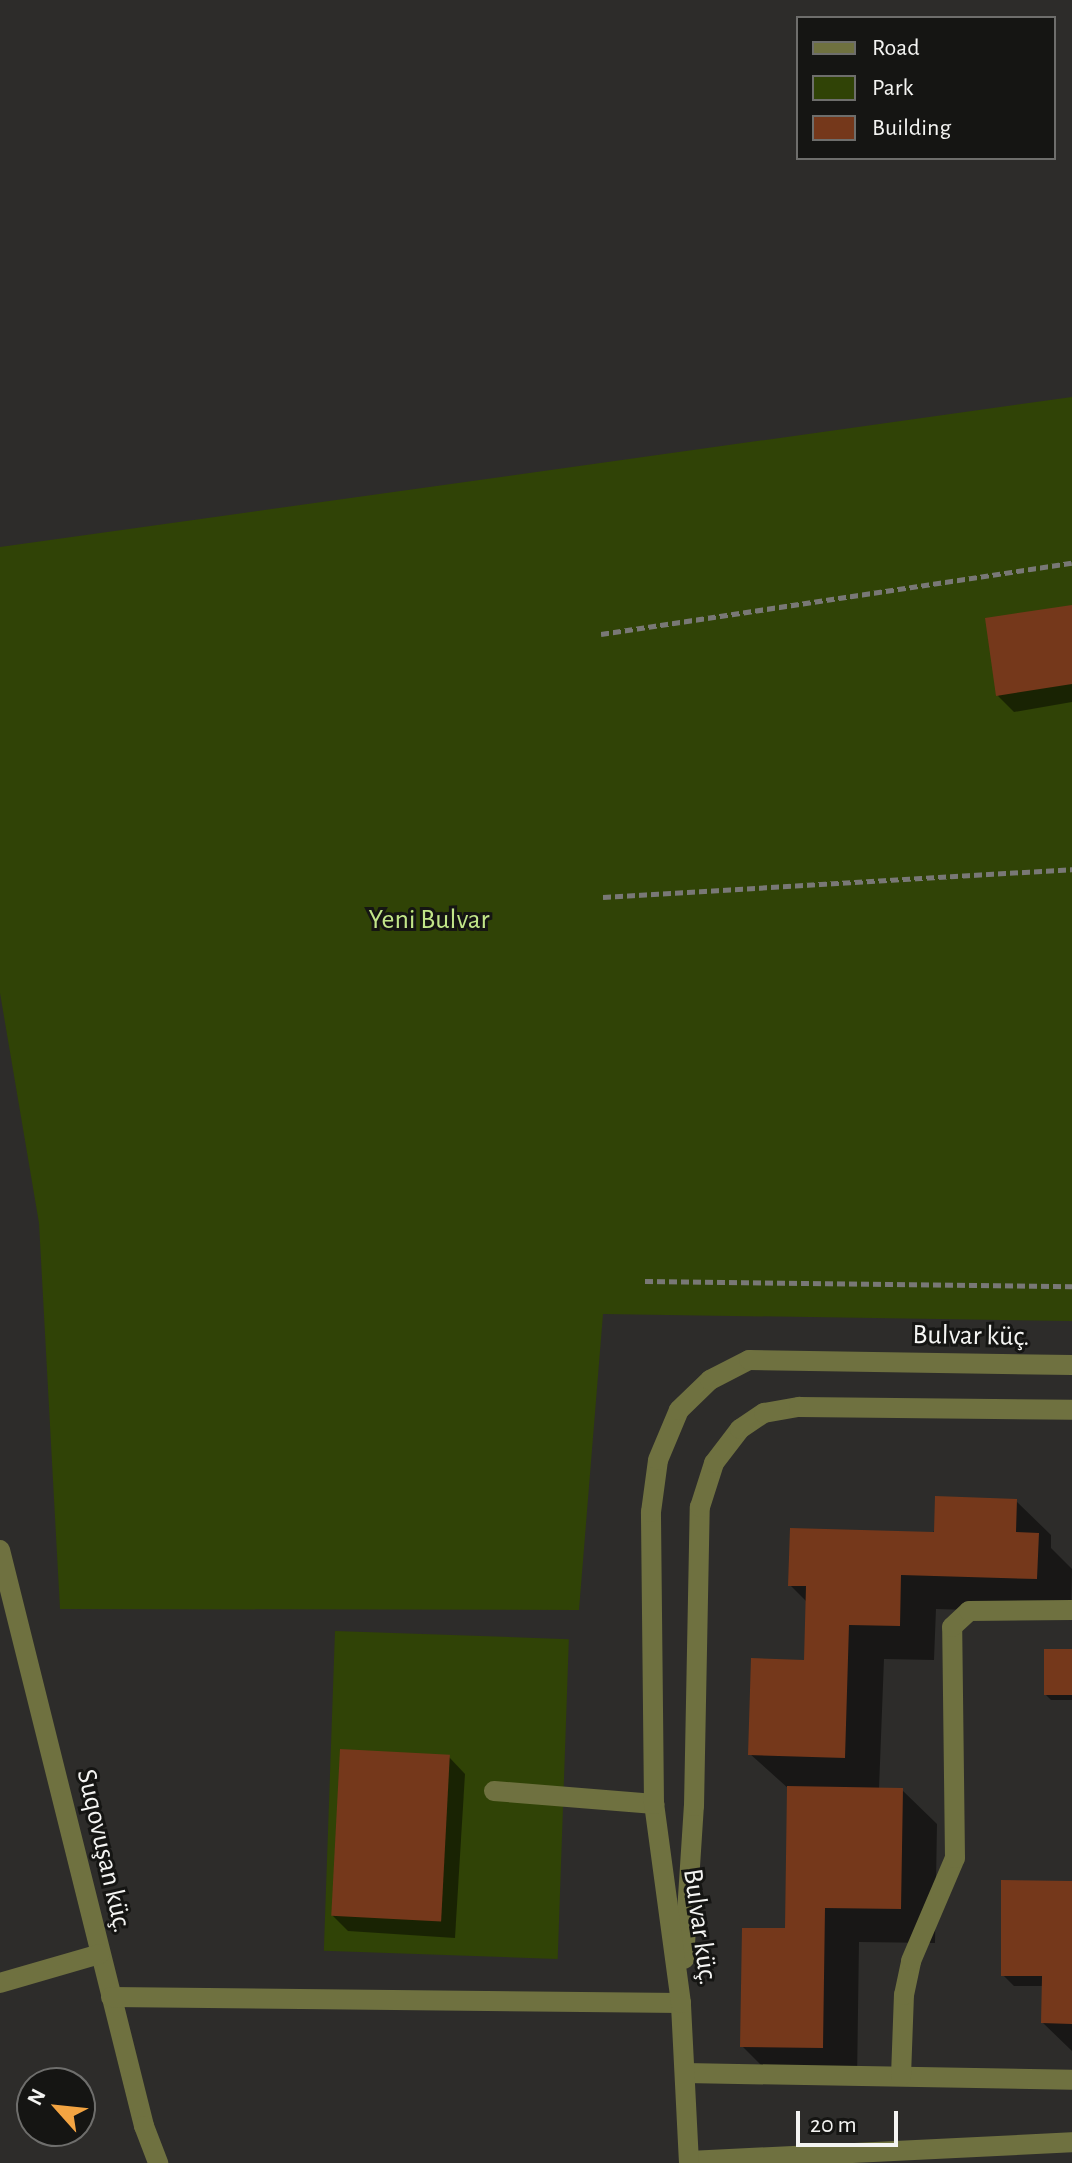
<!DOCTYPE html>
<meta charset="utf-8">
<style>
body{margin:0}
#map{position:relative;width:1072px;height:2163px;overflow:hidden;background:#2d2c2a;font-family:"Alegreya Sans",sans-serif}
div>[style]{position:absolute}
.green>*{inset:0;background:#304306;transform-origin:0 0}
.shadow>*{inset:0;background:#0007}
.building>*{inset:0;background:#75381b;transform-origin:0 0}
.path>*{height:5px;margin-top:-2.5px;transform-origin:0;background:repeating-linear-gradient(90deg,#797876 0 8px,transparent 0 12px)}
.minor>*{height:20px;margin:-10px;padding:0 10px;transform-origin:10px;border-radius:10px;background:#6f7140}
span{translate:-50% -50%;white-space:nowrap;text-align:center;line-height:1.15;-webkit-text-stroke:6px #151513;paint-order:stroke}
.park-label{font-size:28px;color:#c2e689}
.street-label{font-size:28px;color:#f4f4f2}
.legend{position:absolute;left:796px;top:16px;width:260px;height:144px;box-sizing:border-box;background:#151513;border:2px solid #6e6e6c;margin:0;padding:10px 14px;list-style:none;font-size:24px;color:#f4f4f2}
.legend li{display:flex;align-items:center;gap:16px;height:40px}
.legend b{width:40px;border:2px solid #6e6e6c}
.north{position:absolute;left:16px;top:2067px;width:80px;height:80px;box-sizing:border-box;background:#151513;border:2px solid #6e6e6c;border-radius:50%;rotate:297deg;font-size:22px;font-weight:700;line-height:32px;text-align:center;color:#f4f4f2}
.north::after{content:'';display:block;margin:auto;width:28px;height:36px;background:#f3a442;clip-path:polygon(50% 0,100% 100%,50% 72%,0 100%)}
.scale{position:absolute;left:796px;top:2111px;width:102px;height:36px;box-sizing:border-box;border:4px solid #f4f4f2;border-top:0;padding-left:10px;font-size:24px;line-height:28px;white-space:nowrap;color:#f4f4f2;-webkit-text-stroke:6px #151513;paint-order:stroke}
</style>
<div id="map">
<div class="green">
<div style="clip-path:polygon(1072px 397px,1072px 1321px,603px 1314px,579px 1610px,60px 1609px,39px 1223px,0 993px,0 547px)"></div>
<div style="left:335px;top:1631px;width:234px;height:320px;rotate:2deg"></div>
</div>
<div class="shadow">
<div style="clip-path:polygon(1072px 607px,1072px 702px,1014px 712px,998px 696px)"></div>
<div style="clip-path:polygon(1016px 1501px,1051px 1535px,1051px 1548px,1072px 1569px,1071px 1613px,936px 1609px,934px 1660px,884px 1659px,879px 1789px,902px 1790px,937px 1824px,935px 1943px,859px 1942px,857px 2082px,777px 2081px,742px 2046px,787px 1930px,789px 1789px,750px 1754px,806px 1662px,807px 1602px,790px 1585px)"></div>
<div style="clip-path:polygon(1072px 1651px,1072px 1700px,1051px 1700px,1046px 1695px)"></div>
<div style="clip-path:polygon(449px 1757px,465px 1774px,455px 1938px,348px 1931px,332px 1915px)"></div>
<div style="clip-path:polygon(1072px 1883px,1072px 2051px,1043px 2023px,1044px 1986px,1014px 1986px,1003px 1975px)"></div>
</div>
<div class="building">
<div style="clip-path:polygon(1072px 605px,1072px 684px,996px 696px,985px 618px)"></div>
<div style="clip-path:polygon(935px 1496px,1017px 1499px,1016px 1532px,1039px 1533px,1037px 1579px,901px 1575px,900px 1626px,849px 1625px,845px 1758px,748px 1755px,751px 1658px,804px 1660px,806px 1586px,788px 1586px,790px 1528px,934px 1532px)"></div>
<div style="left:1044px;top:1649px;width:28px;height:46px"></div>
<div style="left:340px;top:1749px;width:110px;height:167px;rotate:3deg"></div>
<div style="clip-path:polygon(787px 1786px,903px 1788px,901px 1909px,825px 1908px,823px 2048px,740px 2047px,742px 1928px,785px 1928px)"></div>
<div style="clip-path:polygon(1001px 1880px,1072px 1881px,1072px 2024px,1041px 2023px,1042px 1976px,1001px 1976px)"></div>
</div>
<div class="path">
<div style="left:601px;top:634px;width:476px;rotate:-8.6deg"></div>
<div style="left:603px;top:897px;width:470px;rotate:-3.4deg"></div>
<div style="left:645px;top:1281px;width:427px;rotate:0.7deg"></div>
</div>
<div class="minor">
<div style="left:0;top:1550px;width:594px;rotate:75.96deg"></div>
<div style="left:144px;top:2126px;width:40px;rotate:69deg"></div>
<div style="left:494px;top:1791px;width:161px;rotate:4.6deg"></div>
<div style="left:684px;top:1959px;width:153px;rotate:-86.3deg"></div>
<div style="left:694px;top:1806px;width:299px;rotate:-88.9deg"></div>
<div style="left:700px;top:1507px;width:46px;rotate:-72.3deg"></div>
<div style="left:714px;top:1463px;width:43px;rotate:-52.6deg"></div>
<div style="left:740px;top:1429px;width:29px;rotate:-34deg"></div>
<div style="left:764px;top:1413px;width:36px;rotate:-10deg"></div>
<div style="left:799px;top:1407px;width:273px;rotate:0.6deg"></div>
<div style="left:0;top:1983px;width:104px;rotate:-16.2deg"></div>
<div style="left:111px;top:1997px;width:570px;rotate:0.6deg"></div>
<div style="left:685px;top:2073px;width:387px;rotate:1deg"></div>
<div style="left:901px;top:2076px;width:81px;rotate:-87.9deg"></div>
<div style="left:904px;top:1995px;width:35px;rotate:-78deg"></div>
<div style="left:911px;top:1961px;width:112px;rotate:-66.9deg"></div>
<div style="left:955px;top:1858px;width:231px;rotate:-90.7deg"></div>
<div style="left:952px;top:1627px;width:23px;rotate:-43deg"></div>
<div style="left:969px;top:1611px;width:103px;rotate:-0.6deg"></div>
<div style="left:689px;top:2161px;width:383px;rotate:-2.8deg"></div>
<div style="left:689px;top:2163px;width:160px;rotate:-92.9deg"></div>
<div style="left:681px;top:2003px;width:201px;rotate:-97.7deg"></div>
<div style="left:654px;top:1804px;width:292px;rotate:-90.6deg"></div>
<div style="left:651px;top:1512px;width:52px;rotate:-82.3deg"></div>
<div style="left:658px;top:1460px;width:54px;rotate:-67.2deg"></div>
<div style="left:679px;top:1410px;width:43px;rotate:-44.1deg"></div>
<div style="left:710px;top:1380px;width:44px;rotate:-27.1deg"></div>
<div style="left:749px;top:1360px;width:323px;rotate:0.9deg"></div>
</div>
<div class="park-label">
<span style="left:429px;top:920px">Yeni Bulvar</span>
</div>
<div class="street-label">
<span style="left:971px;top:1336px;rotate:1deg">Bulvar küç.</span>
<span style="left:104px;top:1851px;rotate:77deg">Suqovuşan küç.</span>
<span style="left:700px;top:1927px;rotate:82deg">Bulvar küç.</span>
</div>
<ul class="legend">
<li><b style="height:10px;background:#6f7140"></b>Road</li>
<li><b style="height:22px;background:#304306"></b>Park</li>
<li><b style="height:22px;background:#75381b"></b>Building</li>
</ul>
<div class="north">N</div>
<div class="scale">20 m</div>
</div>
